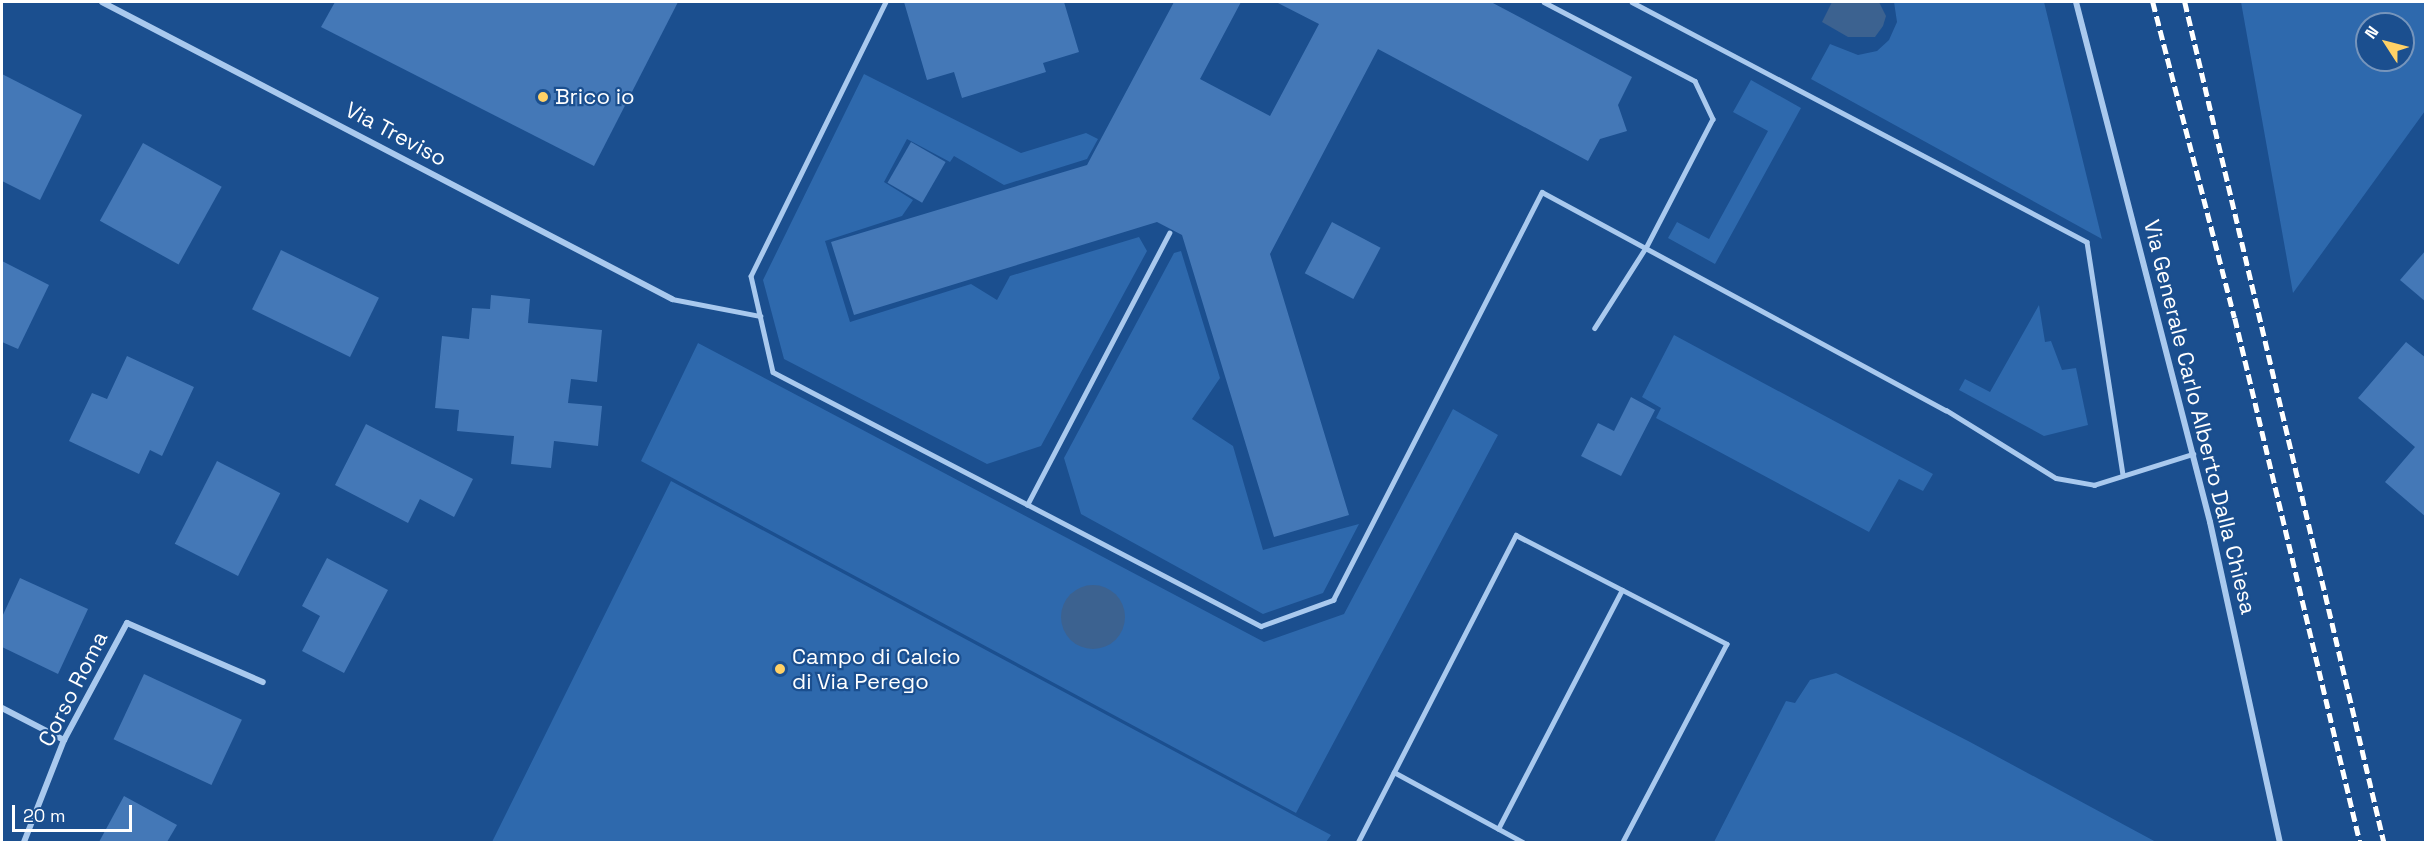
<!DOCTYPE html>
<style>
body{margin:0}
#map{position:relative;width:2427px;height:844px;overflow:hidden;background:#1b4f8f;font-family:"Space Grotesk",sans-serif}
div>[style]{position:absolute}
.green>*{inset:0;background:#2e69ad}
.water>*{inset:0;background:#3c6290}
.round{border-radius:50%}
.building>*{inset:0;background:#4478b7;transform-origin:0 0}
.lane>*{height:4.5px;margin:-2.25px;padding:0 2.25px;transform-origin:2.25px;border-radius:2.25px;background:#a9c9ee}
.street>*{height:6px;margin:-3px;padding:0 3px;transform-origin:3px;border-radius:3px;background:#a9c9ee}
.rail>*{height:4.5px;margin-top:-2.25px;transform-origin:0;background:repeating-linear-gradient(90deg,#fff 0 10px,transparent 0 14.5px)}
.dots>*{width:16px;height:16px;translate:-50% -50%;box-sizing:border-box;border:3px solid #1b4f8f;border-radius:50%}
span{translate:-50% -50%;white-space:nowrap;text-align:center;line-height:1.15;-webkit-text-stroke:4.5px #1b4f8f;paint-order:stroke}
.poi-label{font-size:22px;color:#fff}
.left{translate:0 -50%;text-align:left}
.street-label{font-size:22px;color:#fff}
.frame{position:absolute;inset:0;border:3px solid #fff;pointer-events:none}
.north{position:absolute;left:2355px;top:12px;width:60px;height:60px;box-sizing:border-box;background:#1b4f8f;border:2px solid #7695bc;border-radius:50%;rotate:306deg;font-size:16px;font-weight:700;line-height:24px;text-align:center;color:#fff}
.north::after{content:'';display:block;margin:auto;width:21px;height:27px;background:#ffd166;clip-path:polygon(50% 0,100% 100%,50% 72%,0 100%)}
.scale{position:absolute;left:12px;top:805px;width:120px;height:27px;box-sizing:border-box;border:3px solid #fff;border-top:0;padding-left:8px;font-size:18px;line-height:21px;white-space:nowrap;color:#fff;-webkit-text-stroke:4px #1b4f8f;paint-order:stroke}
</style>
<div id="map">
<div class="green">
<div style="clip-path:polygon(1894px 2px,2044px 2px,2102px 239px,1811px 79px,1830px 44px,1858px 55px,1877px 51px,1889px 40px,1897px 22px)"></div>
<div style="clip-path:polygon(evenodd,2241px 2px,2425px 2px,2425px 111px,2293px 293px,2241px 2px,2367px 24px,2403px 24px,2403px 60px,2367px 60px,2367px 24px)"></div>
<div style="clip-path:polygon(864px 74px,1021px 153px,1086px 133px,1098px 139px,1087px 159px,1004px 185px,954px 156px,950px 162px,907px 139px,884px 182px,913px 200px,902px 216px,825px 241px,850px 322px,971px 284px,997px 300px,1010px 276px,1139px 237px,1147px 251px,1041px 446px,987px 464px,784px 359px,763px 280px)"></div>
<div style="clip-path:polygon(1751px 80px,1801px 108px,1715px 264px,1668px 238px,1677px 222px,1709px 239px,1768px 131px,1733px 112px)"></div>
<div style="clip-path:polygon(1181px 251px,1220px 378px,1192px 419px,1233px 446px,1263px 550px,1359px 524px,1323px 593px,1263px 614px,1081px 514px,1064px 458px,1174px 253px)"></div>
<div style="clip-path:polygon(2039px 305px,2045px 342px,2051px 341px,2062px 370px,2076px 368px,2088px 425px,2044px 436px,1959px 390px,1965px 379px,1990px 392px)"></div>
<div style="clip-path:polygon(1674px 335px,1933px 474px,1923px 491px,1899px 479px,1869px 532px,1656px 418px,1661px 408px,1642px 397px)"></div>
<div style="clip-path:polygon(698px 343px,1264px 642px,1344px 614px,1453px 409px,1498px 435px,1296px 813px,641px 461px)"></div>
<div style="clip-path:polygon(671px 481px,1297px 817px,1331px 835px,1326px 842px,492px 842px)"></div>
<div style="clip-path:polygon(1836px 673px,1970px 742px,2156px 842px,1714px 842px,1786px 701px,1795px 703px,1810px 680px)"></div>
</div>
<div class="water">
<div style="clip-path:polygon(1832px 2px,1879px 2px,1886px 16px,1883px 26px,1875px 37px,1848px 37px,1822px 22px)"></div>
<div class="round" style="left:1061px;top:585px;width:64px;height:64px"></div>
</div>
<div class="building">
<div style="clip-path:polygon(335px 2px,678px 2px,594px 166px,321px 27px)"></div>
<div style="clip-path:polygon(904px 2px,1064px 2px,1079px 52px,1043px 63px,1046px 72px,962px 98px,954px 72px,927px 80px)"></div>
<div style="clip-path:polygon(1174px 2px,1241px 2px,1200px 79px,1270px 116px,1319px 24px,1276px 2px,1491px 2px,1632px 77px,1618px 105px,1627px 131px,1600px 139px,1588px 161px,1378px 49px,1270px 254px,1349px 515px,1274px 537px,1182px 235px,1157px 222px,854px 315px,831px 242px,1087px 165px)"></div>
<div style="clip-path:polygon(2px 74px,82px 115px,40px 200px,2px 181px)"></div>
<div style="left:911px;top:142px;width:40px;height:47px;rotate:30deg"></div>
<div style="left:143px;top:143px;width:90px;height:89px;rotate:29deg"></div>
<div style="left:1332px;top:222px;width:55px;height:58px;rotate:28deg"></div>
<div style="left:281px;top:250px;width:109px;height:66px;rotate:26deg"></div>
<div style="clip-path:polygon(2426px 250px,2426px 302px,2400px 280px)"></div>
<div style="clip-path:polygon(2px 261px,49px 285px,18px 349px,2px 342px)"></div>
<div style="clip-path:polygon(491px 295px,530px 299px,528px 323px,602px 330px,597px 382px,571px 379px,568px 403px,602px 406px,598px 446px,554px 441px,551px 468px,511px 464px,514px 436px,457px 431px,459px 410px,435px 408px,442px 336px,469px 339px,472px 308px,490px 309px)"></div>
<div style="clip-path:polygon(2406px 342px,2426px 358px,2426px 517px,2385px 482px,2415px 447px,2358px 398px)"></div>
<div style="clip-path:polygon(127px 356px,194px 387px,162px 456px,150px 450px,139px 474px,69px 441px,92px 393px,107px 399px)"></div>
<div style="clip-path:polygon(1631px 397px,1655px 410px,1621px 476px,1581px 456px,1598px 423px,1614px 431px)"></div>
<div style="clip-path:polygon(366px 424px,473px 479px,454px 517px,420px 499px,408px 523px,335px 485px)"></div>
<div style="left:217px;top:461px;width:71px;height:93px;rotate:27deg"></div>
<div style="clip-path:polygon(327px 558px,388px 590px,344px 673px,302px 651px,320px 616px,302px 606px)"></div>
<div style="clip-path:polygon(20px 578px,88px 609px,58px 674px,2px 647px,2px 617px)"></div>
<div style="left:144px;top:674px;width:108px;height:72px;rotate:25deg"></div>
<div style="clip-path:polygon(124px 796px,177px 825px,167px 842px,99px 842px)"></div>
</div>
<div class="lane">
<div style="left:886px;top:2px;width:305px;rotate:116.2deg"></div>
<div style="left:751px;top:276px;width:98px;rotate:77.1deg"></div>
<div style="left:773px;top:372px;width:550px;rotate:27.5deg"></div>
<div style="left:1261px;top:626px;width:77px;rotate:-19.9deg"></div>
<div style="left:1333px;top:600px;width:458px;rotate:-62.9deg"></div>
<div style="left:1542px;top:192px;width:459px;rotate:28.4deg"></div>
<div style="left:1946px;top:410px;width:129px;rotate:31.7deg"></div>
<div style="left:2056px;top:478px;width:39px;rotate:10deg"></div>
<div style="left:2094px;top:485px;width:104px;rotate:-17.4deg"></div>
<div style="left:1544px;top:2px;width:170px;rotate:27.6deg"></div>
<div style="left:1695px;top:81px;width:42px;rotate:64.7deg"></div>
<div style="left:1713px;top:119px;width:145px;rotate:117.4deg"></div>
<div style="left:1646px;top:248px;width:95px;rotate:122.5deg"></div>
<div style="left:1632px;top:2px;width:514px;rotate:27.81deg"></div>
<div style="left:2087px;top:242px;width:236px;rotate:81.2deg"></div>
<div style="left:672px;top:299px;width:90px;rotate:10.9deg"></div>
<div style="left:1027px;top:505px;width:307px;rotate:-62.4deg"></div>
<div style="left:1394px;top:772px;width:147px;rotate:28.5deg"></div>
<div style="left:1498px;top:829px;width:269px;rotate:-62.6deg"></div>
<div style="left:1358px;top:842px;width:345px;rotate:-62.8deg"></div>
<div style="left:1516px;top:535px;width:237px;rotate:27.3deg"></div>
<div style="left:1727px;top:644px;width:224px;rotate:117.7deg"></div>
</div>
<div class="street">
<div style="left:102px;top:2px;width:643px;rotate:27.52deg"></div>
<div style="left:2076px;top:2px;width:537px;rotate:75.55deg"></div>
<div style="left:2210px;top:522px;width:328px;rotate:77.7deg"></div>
<div style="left:2px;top:708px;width:70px;rotate:27.3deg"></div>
<div style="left:24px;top:842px;width:110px;rotate:-68.6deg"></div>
<div style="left:64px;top:740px;width:133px;rotate:-61.7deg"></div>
<div style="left:127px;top:623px;width:148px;rotate:23.5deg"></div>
</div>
<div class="rail">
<div style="left:2153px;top:2px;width:326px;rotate:75.5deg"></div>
<div style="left:2235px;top:318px;width:539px;rotate:76.58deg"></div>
<div style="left:2185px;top:2px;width:863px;rotate:76.67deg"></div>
</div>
<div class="dots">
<div style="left:543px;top:97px;background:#ffd166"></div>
<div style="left:780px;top:669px;background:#ffd166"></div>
</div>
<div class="poi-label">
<span class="left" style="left:555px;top:97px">Brico io</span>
<span class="left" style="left:792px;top:669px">Campo di Calcio<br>di Via Perego</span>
</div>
<div class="street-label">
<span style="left:396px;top:134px;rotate:28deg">Via Treviso</span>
<span style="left:2200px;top:417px;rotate:76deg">Via Generale Carlo Alberto Dalla Chiesa</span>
<span style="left:73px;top:689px;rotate:-63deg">Corso Roma</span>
</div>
<div class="frame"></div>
<div class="north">N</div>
<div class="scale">20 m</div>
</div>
